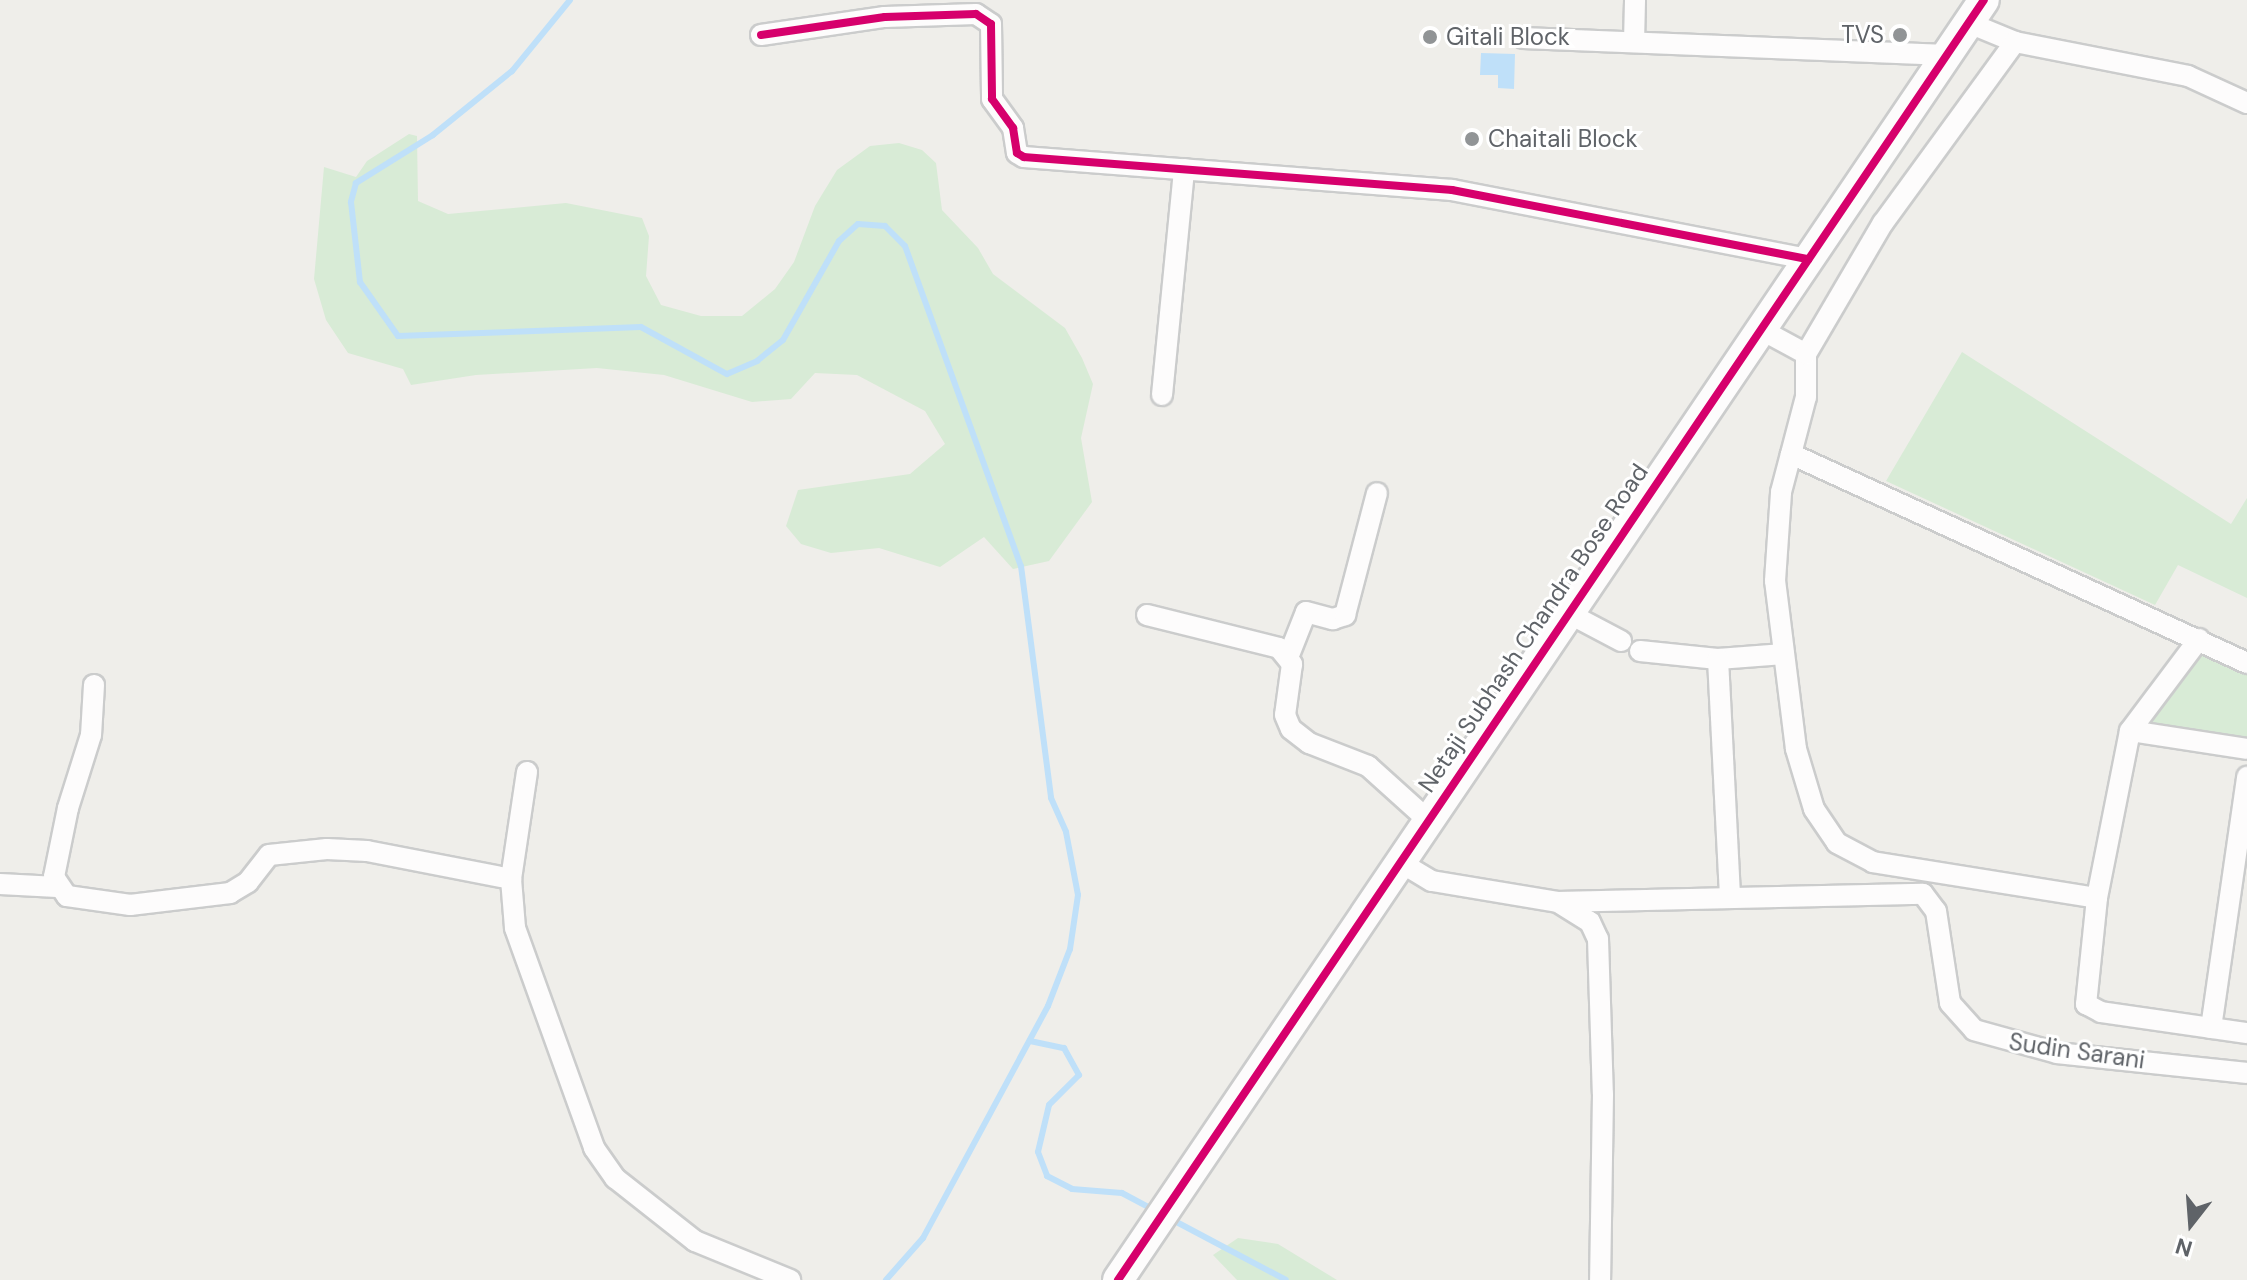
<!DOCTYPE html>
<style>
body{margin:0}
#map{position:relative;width:2247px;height:1280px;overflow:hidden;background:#efeeea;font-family:"DM Sans",sans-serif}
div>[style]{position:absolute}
.green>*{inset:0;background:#d8ebd6}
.water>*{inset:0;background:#bfe0f9}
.stream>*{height:6px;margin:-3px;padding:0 3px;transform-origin:3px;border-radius:3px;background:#bfe0f9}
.roads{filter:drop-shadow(2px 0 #cbcccc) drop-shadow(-2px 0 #cbcccc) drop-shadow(0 2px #cbcccc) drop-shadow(0 -2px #cbcccc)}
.street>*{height:20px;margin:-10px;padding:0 10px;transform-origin:10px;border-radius:10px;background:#fdfcfc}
.secondary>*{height:30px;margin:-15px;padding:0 15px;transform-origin:15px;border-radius:15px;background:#fdfcfc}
.cycleway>*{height:8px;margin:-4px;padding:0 4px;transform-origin:4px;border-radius:4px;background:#d6006c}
.dots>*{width:22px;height:22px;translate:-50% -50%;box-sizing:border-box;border:4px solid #fff;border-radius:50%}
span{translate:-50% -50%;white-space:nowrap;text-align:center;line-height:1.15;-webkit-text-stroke:6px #fff;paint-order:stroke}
.poi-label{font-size:24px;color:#5f6368}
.right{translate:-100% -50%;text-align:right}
.left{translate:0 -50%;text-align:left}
.street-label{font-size:24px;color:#5f6368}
.north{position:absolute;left:2151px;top:1184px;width:80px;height:80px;-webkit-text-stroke:6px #fff;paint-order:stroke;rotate:197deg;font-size:22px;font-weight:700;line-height:32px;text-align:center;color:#5f6368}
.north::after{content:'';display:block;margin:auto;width:28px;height:36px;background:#5f6368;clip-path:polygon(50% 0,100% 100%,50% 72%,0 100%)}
</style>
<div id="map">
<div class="green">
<div style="clip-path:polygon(409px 134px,417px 136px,418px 201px,448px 214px,566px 203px,642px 218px,649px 236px,646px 276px,661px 305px,701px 316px,742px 316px,775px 289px,794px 262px,815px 206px,837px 170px,870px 146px,899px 143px,922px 150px,936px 163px,942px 210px,978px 248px,993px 274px,1065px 328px,1082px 358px,1093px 384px,1081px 438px,1092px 502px,1049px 561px,1013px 569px,984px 537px,940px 567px,879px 548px,831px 553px,801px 544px,786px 526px,798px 490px,910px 474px,945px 444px,925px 411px,857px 375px,815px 373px,791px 399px,752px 402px,664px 375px,597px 368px,476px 375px,411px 385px,403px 369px,348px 353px,326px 320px,314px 279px,324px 167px,356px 177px,367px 161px)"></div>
<div style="clip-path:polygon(1962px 352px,2231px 524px,2247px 498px,2247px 598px,2178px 565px,2155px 605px,1886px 481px)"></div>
<div style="clip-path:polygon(2199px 639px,2247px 662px,2247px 749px,2130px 731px)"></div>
<div style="clip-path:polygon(1238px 1238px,1278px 1244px,1337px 1280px,1237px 1280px,1213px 1255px)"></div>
</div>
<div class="water">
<div style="clip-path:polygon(1481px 53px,1515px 54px,1514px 89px,1498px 88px,1498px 75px,1480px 75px)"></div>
</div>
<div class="stream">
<div style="left:570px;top:0;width:92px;rotate:129.2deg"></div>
<div style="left:512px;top:71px;width:102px;rotate:141deg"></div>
<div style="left:433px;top:135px;width:91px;rotate:148.1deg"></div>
<div style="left:356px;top:183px;width:20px;rotate:105deg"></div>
<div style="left:351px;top:202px;width:81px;rotate:83.6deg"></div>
<div style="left:360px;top:282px;width:66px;rotate:54.9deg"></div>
<div style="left:398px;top:336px;width:243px;rotate:-2.1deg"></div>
<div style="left:641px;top:327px;width:98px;rotate:28.7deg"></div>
<div style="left:727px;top:374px;width:33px;rotate:-23deg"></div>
<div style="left:757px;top:361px;width:33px;rotate:-39deg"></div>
<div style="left:783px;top:340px;width:114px;rotate:-60.5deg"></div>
<div style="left:839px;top:241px;width:25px;rotate:-42deg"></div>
<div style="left:858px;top:224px;width:27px;rotate:4deg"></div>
<div style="left:885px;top:226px;width:28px;rotate:45deg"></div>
<div style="left:905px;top:246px;width:340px;rotate:70.1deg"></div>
<div style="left:1021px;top:566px;width:234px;rotate:82.6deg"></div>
<div style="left:1051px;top:798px;width:37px;rotate:66deg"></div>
<div style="left:1066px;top:832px;width:64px;rotate:79.2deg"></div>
<div style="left:1078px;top:895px;width:55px;rotate:98.4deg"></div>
<div style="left:1070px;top:949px;width:61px;rotate:111.1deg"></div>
<div style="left:1048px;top:1006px;width:264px;rotate:118.3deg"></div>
<div style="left:923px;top:1238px;width:56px;rotate:131.4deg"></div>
<div style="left:1030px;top:1041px;width:35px;rotate:12deg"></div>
<div style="left:1064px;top:1048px;width:31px;rotate:61deg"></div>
<div style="left:1079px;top:1075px;width:42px;rotate:135deg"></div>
<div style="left:1049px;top:1105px;width:48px;rotate:103.2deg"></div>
<div style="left:1038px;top:1152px;width:26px;rotate:69deg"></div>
<div style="left:1047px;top:1176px;width:28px;rotate:27deg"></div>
<div style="left:1072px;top:1189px;width:50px;rotate:4.6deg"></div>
<div style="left:1122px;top:1193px;width:38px;rotate:28deg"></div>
<div style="left:1169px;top:1218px;width:132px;rotate:27.9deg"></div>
</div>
<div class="roads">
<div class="street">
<div style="left:1969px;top:23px;width:50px;rotate:22.4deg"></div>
<div style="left:761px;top:35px;width:125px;rotate:-8.3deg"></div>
<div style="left:885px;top:17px;width:91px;rotate:-1.9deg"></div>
<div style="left:976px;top:14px;width:18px;rotate:34deg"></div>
<div style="left:991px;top:24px;width:75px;rotate:89.2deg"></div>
<div style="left:992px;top:99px;width:36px;rotate:54deg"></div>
<div style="left:1013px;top:128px;width:25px;rotate:81deg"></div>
<div style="left:1017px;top:153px;width:8px;rotate:30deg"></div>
<div style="left:1024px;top:157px;width:429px;rotate:4.4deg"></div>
<div style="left:1452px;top:190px;width:363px;rotate:11deg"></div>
<div style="left:1523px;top:38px;width:424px;rotate:2.3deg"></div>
<div style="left:1634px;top:42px;width:42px;rotate:-88.6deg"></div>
<div style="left:1760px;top:329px;width:52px;rotate:28.5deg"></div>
<div style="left:1162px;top:395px;width:227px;rotate:-84.4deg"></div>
<div style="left:1791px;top:454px;width:502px;rotate:24.62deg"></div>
<div style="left:1568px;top:613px;width:60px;rotate:27.8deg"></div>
<div style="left:1147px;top:615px;width:136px;rotate:14deg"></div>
<div style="left:1279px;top:648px;width:21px;rotate:51deg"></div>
<div style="left:1292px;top:664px;width:51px;rotate:97.8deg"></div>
<div style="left:1285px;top:715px;width:15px;rotate:67deg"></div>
<div style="left:1291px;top:729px;width:23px;rotate:38deg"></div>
<div style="left:1309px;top:743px;width:63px;rotate:21.3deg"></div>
<div style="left:1368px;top:766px;width:81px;rotate:42deg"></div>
<div style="left:2199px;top:639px;width:115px;rotate:126.9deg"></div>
<div style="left:2130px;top:731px;width:170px;rotate:101.2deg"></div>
<div style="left:2097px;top:898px;width:107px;rotate:95.9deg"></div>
<div style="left:2086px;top:1004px;width:17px;rotate:28deg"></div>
<div style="left:2101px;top:1012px;width:148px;rotate:8.2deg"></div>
<div style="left:1640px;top:651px;width:78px;rotate:5.9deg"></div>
<div style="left:1718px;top:659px;width:66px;rotate:-4.3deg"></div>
<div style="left:1289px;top:655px;width:46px;rotate:-68.4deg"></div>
<div style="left:1306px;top:612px;width:28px;rotate:15deg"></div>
<div style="left:1333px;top:619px;width:13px;rotate:-18deg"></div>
<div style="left:1345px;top:615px;width:126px;rotate:-75.3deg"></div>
<div style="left:1718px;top:659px;width:237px;rotate:87.1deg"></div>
<div style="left:94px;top:685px;width:50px;rotate:93.4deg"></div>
<div style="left:91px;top:735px;width:77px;rotate:107.5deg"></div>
<div style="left:68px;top:808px;width:70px;rotate:101.5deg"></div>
<div style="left:54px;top:877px;width:23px;rotate:56deg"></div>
<div style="left:67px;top:896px;width:64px;rotate:8.1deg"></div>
<div style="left:130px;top:905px;width:101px;rotate:-6.8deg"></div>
<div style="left:230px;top:893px;width:21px;rotate:-31deg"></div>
<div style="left:248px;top:882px;width:34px;rotate:-52deg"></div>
<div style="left:269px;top:855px;width:58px;rotate:-5.9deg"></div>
<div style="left:327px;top:849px;width:40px;rotate:2.9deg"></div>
<div style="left:367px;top:851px;width:147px;rotate:11deg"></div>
<div style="left:2130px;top:731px;width:118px;rotate:8.7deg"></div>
<div style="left:527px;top:772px;width:108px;rotate:98.5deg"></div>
<div style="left:511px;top:879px;width:49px;rotate:85.3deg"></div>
<div style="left:515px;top:928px;width:234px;rotate:70.2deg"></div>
<div style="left:594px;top:1148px;width:37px;rotate:55deg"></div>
<div style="left:615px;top:1178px;width:102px;rotate:38.2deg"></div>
<div style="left:695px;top:1241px;width:103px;rotate:22.3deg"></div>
<div style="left:1400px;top:862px;width:37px;rotate:31deg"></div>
<div style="left:1432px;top:881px;width:127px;rotate:9.5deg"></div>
<div style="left:1557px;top:902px;width:366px;rotate:-1.3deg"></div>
<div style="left:1923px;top:894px;width:21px;rotate:53deg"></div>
<div style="left:1936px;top:911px;width:93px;rotate:81.3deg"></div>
<div style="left:1950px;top:1003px;width:36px;rotate:48deg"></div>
<div style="left:1974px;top:1030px;width:86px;rotate:15.5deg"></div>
<div style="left:2057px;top:1053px;width:191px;rotate:6deg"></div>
<div style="left:0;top:884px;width:57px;rotate:3deg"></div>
<div style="left:2097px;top:898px;width:227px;rotate:-170.9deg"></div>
<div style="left:1873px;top:862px;width:41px;rotate:-152.2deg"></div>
<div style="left:1837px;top:843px;width:41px;rotate:-124.1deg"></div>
<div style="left:1814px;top:809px;width:63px;rotate:-106.7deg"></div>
<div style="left:1796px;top:749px;width:169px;rotate:-97.1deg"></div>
<div style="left:1775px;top:581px;width:89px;rotate:-86.1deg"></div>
<div style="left:1781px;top:492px;width:98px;rotate:-75.3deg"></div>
<div style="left:1806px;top:397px;width:43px;rotate:-90deg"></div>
<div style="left:1806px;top:354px;width:152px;rotate:-59.6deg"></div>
<div style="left:1883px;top:223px;width:224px;rotate:-53.9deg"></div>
<div style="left:2015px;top:42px;width:176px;rotate:11.1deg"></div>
<div style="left:2188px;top:76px;width:65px;rotate:24.6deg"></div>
<div style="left:1561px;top:904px;width:34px;rotate:32deg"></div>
<div style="left:1590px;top:922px;width:19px;rotate:65deg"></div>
<div style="left:1598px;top:939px;width:155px;rotate:88.2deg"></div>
<div style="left:1603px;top:1094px;width:186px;rotate:90.9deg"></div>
<div style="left:2211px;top:1028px;width:254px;rotate:-81.8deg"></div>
</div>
<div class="secondary">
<div style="left:1118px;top:1280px;width:1545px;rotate:-55.92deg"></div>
</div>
</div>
<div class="cycleway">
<div style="left:761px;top:35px;width:125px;rotate:-8.3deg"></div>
<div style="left:885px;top:17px;width:91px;rotate:-1.9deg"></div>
<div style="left:976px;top:14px;width:18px;rotate:34deg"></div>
<div style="left:991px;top:24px;width:75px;rotate:89.2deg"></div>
<div style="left:992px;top:99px;width:36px;rotate:54deg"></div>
<div style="left:1013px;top:128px;width:25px;rotate:81deg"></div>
<div style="left:1017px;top:153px;width:8px;rotate:30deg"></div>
<div style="left:1024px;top:157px;width:429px;rotate:4.4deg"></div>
<div style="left:1452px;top:190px;width:363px;rotate:11deg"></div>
<div style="left:1118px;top:1280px;width:1545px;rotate:-55.92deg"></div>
</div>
<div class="dots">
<div style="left:1900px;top:35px;background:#919496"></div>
<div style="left:1430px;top:37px;background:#919496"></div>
<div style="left:1472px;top:139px;background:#919496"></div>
</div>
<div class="poi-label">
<span class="right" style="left:1884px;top:35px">TVS</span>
<span class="left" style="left:1446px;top:37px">Gitali Block</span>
<span class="left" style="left:1488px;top:139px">Chaitali Block</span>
</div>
<div class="street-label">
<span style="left:1533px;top:628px;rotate:-56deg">Netaji Subhash Chandra Bose Road</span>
<span style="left:2077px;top:1051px;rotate:8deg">Sudin Sarani</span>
</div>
<div class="north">N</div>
</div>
